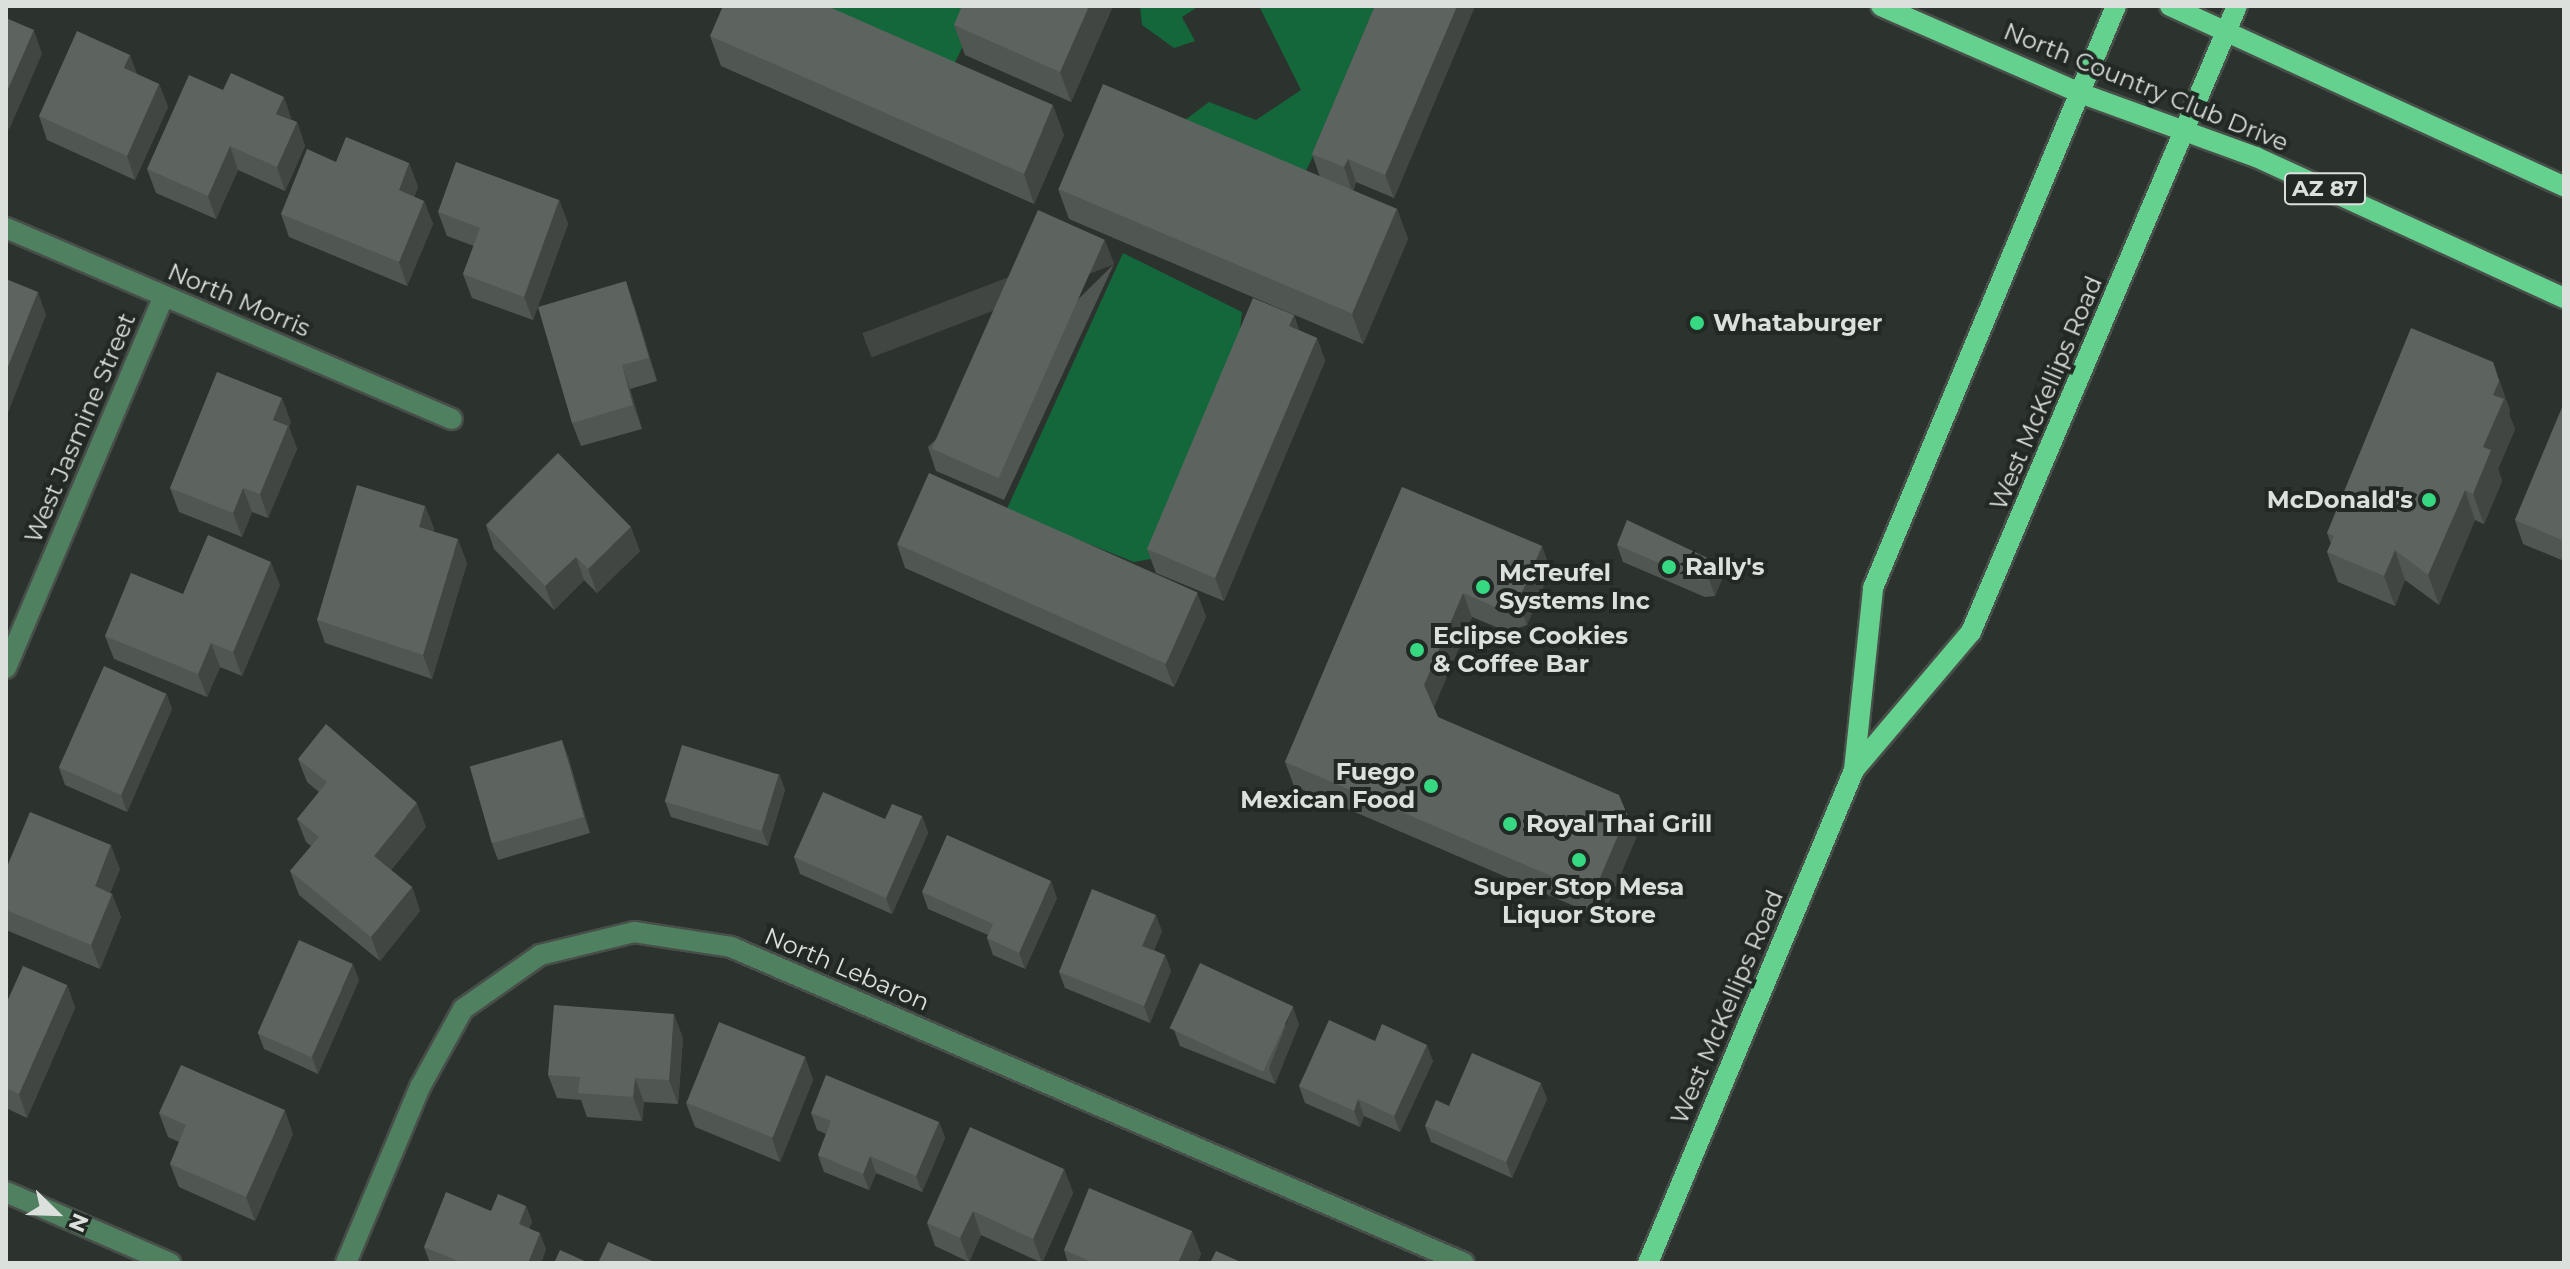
<!DOCTYPE html>
<style>
body{margin:0}
#map{position:relative;width:2570px;height:1269px;overflow:hidden;background:#2c322d;font-family:Montserrat,sans-serif}
div>[style]{position:absolute}
.green>*{inset:0;background:#13673a}
.roads{filter:drop-shadow(2px 0 #484e49) drop-shadow(-2px 0 #484e49) drop-shadow(0 2px #484e49) drop-shadow(0 -2px #484e49)}
.minor>*{height:20px;margin:-10px;padding:0 10px;transform-origin:10px;border-radius:10px;background:#4f8160}
.major>*{height:20px;margin:-10px;padding:0 10px;transform-origin:10px;border-radius:10px;background:#64d28e}
.wall>*{inset:0;background:#505652}
.shaded-wall>*{inset:0;background:#414642;transform-origin:0 0}
.building>*{inset:0;background:#5d645f;transform-origin:0 0}
.dots>*{width:22px;height:22px;translate:-50% -50%;box-sizing:border-box;border:4px solid #222824;border-radius:50%}
span{translate:-50% -50%;white-space:nowrap;text-align:center;line-height:1.15;-webkit-text-stroke:8px #222824;paint-order:stroke}
.shield-label span{padding:2px 6px;background:#222824;border:2px solid;border-radius:6px;-webkit-text-stroke-width:0}
.shield-label{font-size:22px;color:#dce0dd;font-weight:700}
.street-label{font-size:24px;color:#dce0dd}
.poi-label{font-size:24px;color:#dce0dd;font-weight:700}
.left{translate:0 -50%;text-align:left}
.right{translate:-100% -50%;text-align:right}
.frame{position:absolute;inset:0;border:8px solid #dce0dd;pointer-events:none}
.north{position:absolute;left:16px;top:1173px;width:80px;height:80px;-webkit-text-stroke:6px #222824;paint-order:stroke;rotate:113deg;font-size:22px;font-weight:700;line-height:32px;text-align:center;color:#dce0dd}
.north::after{content:'';display:block;margin:auto;width:28px;height:36px;background:#dce0dd;clip-path:polygon(50% 0,100% 100%,50% 72%,0 100%)}
</style>
<div id="map">
<div class="green">
<div style="clip-path:polygon(804px 6px,982px 6px,951px 71px)"></div>
<div style="clip-path:polygon(1140px 6px,1199px 6px,1182px 17px,1195px 41px,1174px 48px,1142px 25px)"></div>
<div style="clip-path:polygon(1259px 6px,1385px 6px,1304px 175px,1173px 129px,1209px 102px,1256px 120px,1301px 90px)"></div>
<div style="clip-path:polygon(1123px 253px,1242px 312px,1237px 356px,1156px 558px,1134px 562px,1006px 511px)"></div>
</div>
<div class="roads">
<div class="minor">
<div style="left:6px;top:228px;width:485px;rotate:23.2deg"></div>
<div style="left:6px;top:668px;width:404px;rotate:-67deg"></div>
<div style="left:6px;top:1192px;width:179px;rotate:23.4deg"></div>
<div style="left:346px;top:1263px;width:191px;rotate:-67.2deg"></div>
<div style="left:420px;top:1087px;width:89px;rotate:-61.1deg"></div>
<div style="left:463px;top:1009px;width:94px;rotate:-35deg"></div>
<div style="left:540px;top:955px;width:97px;rotate:-13.7deg"></div>
<div style="left:634px;top:932px;width:98px;rotate:8.8deg"></div>
<div style="left:731px;top:947px;width:798px;rotate:23.32deg"></div>
</div>
<div class="major">
<div style="left:1881px;top:6px;width:217px;rotate:23.6deg"></div>
<div style="left:2080px;top:93px;width:187px;rotate:20deg"></div>
<div style="left:2256px;top:157px;width:339px;rotate:24.6deg"></div>
<div style="left:2170px;top:6px;width:433px;rotate:24.6deg"></div>
<div style="left:1854px;top:770px;width:181px;rotate:-49.7deg"></div>
<div style="left:1971px;top:632px;width:680px;rotate:-66.98deg"></div>
<div style="left:1648px;top:1263px;width:534px;rotate:-67.32deg"></div>
<div style="left:1854px;top:770px;width:183px;rotate:-84deg"></div>
<div style="left:1873px;top:588px;width:631px;rotate:-67.34deg"></div>
</div>
</div>
<div class="wall">
<div style="clip-path:polygon(1113px 6px,1071px 102px,965px 55px,954px 25px)"></div>
<div style="clip-path:polygon(1375px 6px,1475px 6px,1394px 198px,1356px 182px,1353px 191px,1397px 209px,1408px 239px,1363px 344px,1069px 219px,1058px 189px,1320px 177px,1312px 154px)"></div>
<div style="clip-path:polygon(710px 36px,1064px 135px,1034px 204px,721px 66px)"></div>
<div style="clip-path:polygon(137px 74px,159px 84px,168px 107px,135px 180px,47px 140px,39px 116px)"></div>
<div style="clip-path:polygon(292px 120px,297px 122px,305px 146px,285px 191px,238px 170px,216px 219px,156px 193px,147px 169px)"></div>
<div style="clip-path:polygon(336px 162px,409px 163px,418px 187px,414px 197px,424px 201px,433px 224px,407px 286px,289px 237px,281px 214px)"></div>
<div style="clip-path:polygon(559px 200px,568px 224px,533px 320px,472px 298px,463px 274px,474px 246px,447px 236px,438px 212px)"></div>
<div style="clip-path:polygon(1114px 264px,1004px 500px,936px 471px,928px 447px)"></div>
<div style="clip-path:polygon(634px 305px,657px 381px,630px 389px,642px 429px,581px 446px,572px 423px)"></div>
<div style="clip-path:polygon(1294px 315px,1299px 330px,1317px 338px,1325px 361px,1224px 601px,1156px 573px,1147px 549px)"></div>
<div style="clip-path:polygon(2493px 362px,2510px 411px,2509px 414px,2515px 429px,2498px 469px,2502px 481px,2484px 524px,2475px 520px,2439px 605px,2405px 580px,2395px 606px,2338px 582px,2327px 552px,2331px 544px,2327px 533px)"></div>
<div style="clip-path:polygon(2564px 403px,2564px 561px,2523px 544px,2515px 520px)"></div>
<div style="clip-path:polygon(291px 422px,289px 427px,297px 449px,268px 518px,252px 512px,242px 537px,179px 512px,170px 488px)"></div>
<div style="clip-path:polygon(1402px 487px,1542px 546px,1550px 570px,1527px 625px,1508px 632px,1472px 617px,1434px 707px,1438px 717px,1627px 814px,1636px 838px,1602px 918px,1294px 786px,1285px 762px)"></div>
<div style="clip-path:polygon(425px 506px,434px 529px,433px 531px,467px 563px,432px 679px,325px 643px,317px 620px)"></div>
<div style="clip-path:polygon(486px 525px,640px 551px,597px 593px,584px 580px,554px 610px,494px 549px)"></div>
<div style="clip-path:polygon(897px 544px,1197px 593px,1206px 617px,1174px 687px,905px 568px)"></div>
<div style="clip-path:polygon(1617px 545px,1722px 579px,1715px 596px,1705px 597px,1623px 562px)"></div>
<div style="clip-path:polygon(280px 585px,242px 676px,220px 667px,207px 697px,114px 659px,105px 636px,183px 594px)"></div>
<div style="clip-path:polygon(166px 693px,172px 709px,127px 812px,65px 785px,59px 768px)"></div>
<div style="clip-path:polygon(568px 756px,590px 833px,498px 860px,492px 844px)"></div>
<div style="clip-path:polygon(298px 759px,426px 827px,391px 870px,412px 887px,420px 911px,380px 961px,299px 895px,290px 871px,311px 846px,306px 842px,297px 819px,319px 792px,307px 782px)"></div>
<div style="clip-path:polygon(779px 774px,785px 790px,768px 846px,671px 817px,665px 801px)"></div>
<div style="clip-path:polygon(922px 816px,928px 833px,892px 914px,800px 874px,794px 857px,885px 819px)"></div>
<div style="clip-path:polygon(6px 869px,120px 869px,110px 893px,112px 894px,121px 917px,100px 969px,6px 930px)"></div>
<div style="clip-path:polygon(922px 892px,1057px 898px,1025px 969px,993px 955px,987px 938px,988px 935px,928px 909px)"></div>
<div style="clip-path:polygon(1162px 931px,1154px 950px,1165px 955px,1171px 971px,1150px 1023px,1065px 988px,1059px 972px)"></div>
<div style="clip-path:polygon(359px 980px,318px 1074px,264px 1049px,258px 1033px)"></div>
<div style="clip-path:polygon(67px 985px,75px 1008px,27px 1118px,6px 1108px,6px 1004px)"></div>
<div style="clip-path:polygon(1299px 1024px,1275px 1084px,1180px 1046px,1174px 1030px)"></div>
<div style="clip-path:polygon(683px 1038px,678px 1104px,644px 1102px,642px 1121px,587px 1117px,581px 1100px,557px 1098px,548px 1075px)"></div>
<div style="clip-path:polygon(1375px 1041px,1433px 1061px,1400px 1132px,1364px 1116px,1360px 1127px,1305px 1103px,1299px 1086px)"></div>
<div style="clip-path:polygon(805px 1057px,813px 1080px,780px 1162px,695px 1127px,686px 1103px)"></div>
<div style="clip-path:polygon(1547px 1099px,1512px 1178px,1431px 1142px,1425px 1126px,1449px 1106px)"></div>
<div style="clip-path:polygon(159px 1113px,293px 1134px,255px 1221px,179px 1187px,170px 1164px,179px 1142px,168px 1137px)"></div>
<div style="clip-path:polygon(811px 1113px,939px 1122px,945px 1138px,922px 1192px,876px 1173px,869px 1190px,824px 1172px,818px 1155px,826px 1134px,817px 1130px)"></div>
<div style="clip-path:polygon(1064px 1169px,1073px 1193px,1042px 1263px,981px 1235px,969px 1262px,935px 1246px,927px 1223px)"></div>
<div style="clip-path:polygon(526px 1206px,532px 1222px,529px 1228px,546px 1249px,541px 1263px,430px 1263px,424px 1247px,491px 1211px)"></div>
<div style="clip-path:polygon(1192px 1231px,1201px 1254px,1197px 1263px,1068px 1263px,1064px 1250px)"></div>
</div>
<div class="shaded-wall">
<div style="clip-path:polygon(1089px 6px,1113px 6px,1071px 102px,1060px 72px)"></div>
<div style="clip-path:polygon(1457px 6px,1475px 6px,1394px 198px,1385px 175px)"></div>
<div style="clip-path:polygon(34px 30px,42px 54px,9px 130px,6px 121px,6px 94px)"></div>
<div style="clip-path:polygon(130px 55px,139px 79px,124px 68px)"></div>
<div style="clip-path:polygon(159px 84px,168px 107px,135px 180px,127px 156px)"></div>
<div style="clip-path:polygon(284px 97px,292px 120px,276px 114px)"></div>
<div style="clip-path:polygon(1053px 105px,1064px 135px,1034px 204px,1024px 174px)"></div>
<div style="clip-path:polygon(297px 122px,305px 146px,285px 191px,277px 167px)"></div>
<div style="clip-path:polygon(230px 146px,238px 170px,216px 219px,208px 196px)"></div>
<div style="clip-path:polygon(1348px 159px,1356px 182px,1352px 191px,1344px 167px)"></div>
<div style="clip-path:polygon(409px 163px,418px 187px,407px 214px,399px 190px)"></div>
<div style="clip-path:polygon(559px 200px,568px 224px,533px 320px,524px 297px)"></div>
<div style="clip-path:polygon(424px 201px,433px 224px,407px 286px,399px 262px)"></div>
<div style="clip-path:polygon(1397px 209px,1408px 239px,1363px 344px,1352px 314px)"></div>
<div style="left:1105px;top:240px;width:26px;height:260px;rotate:69deg"></div>
<div style="clip-path:polygon(626px 281px,634px 305px,657px 381px,649px 358px)"></div>
<div style="clip-path:polygon(38px 292px,46px 315px,6px 418px,6px 372px)"></div>
<div style="clip-path:polygon(1294px 315px,1302px 338px,1289px 326px)"></div>
<div style="clip-path:polygon(1317px 338px,1325px 361px,1224px 601px,1215px 578px)"></div>
<div style="clip-path:polygon(2493px 362px,2510px 411px,2509px 414px,2515px 429px,2498px 469px,2502px 481px,2484px 524px,2473px 494px,2493px 395px)"></div>
<div style="clip-path:polygon(622px 365px,630px 389px,642px 429px,633px 405px)"></div>
<div style="clip-path:polygon(282px 398px,291px 422px,289px 427px,297px 449px,268px 518px,260px 494px,273px 420px)"></div>
<div style="clip-path:polygon(243px 488px,252px 512px,242px 537px,233px 513px)"></div>
<div style="clip-path:polygon(2465px 490px,2475px 520px,2439px 605px,2428px 575px)"></div>
<div style="clip-path:polygon(425px 506px,434px 529px,427px 551px,419px 527px)"></div>
<div style="clip-path:polygon(631px 527px,640px 551px,597px 593px,588px 569px)"></div>
<div style="clip-path:polygon(458px 539px,467px 563px,432px 679px,423px 655px)"></div>
<div style="clip-path:polygon(1542px 546px,1550px 570px,1527px 625px,1518px 601px)"></div>
<div style="clip-path:polygon(2395px 550px,2405px 580px,2395px 606px,2384px 576px)"></div>
<div style="clip-path:polygon(576px 557px,584px 580px,554px 610px,545px 586px)"></div>
<div style="clip-path:polygon(271px 562px,280px 585px,242px 676px,233px 652px)"></div>
<div style="clip-path:polygon(1716px 562px,1722px 579px,1715px 596px,1709px 579px)"></div>
<div style="clip-path:polygon(1197px 593px,1206px 617px,1174px 687px,1165px 664px)"></div>
<div style="clip-path:polygon(1463px 593px,1472px 617px,1433px 709px,1424px 685px)"></div>
<div style="clip-path:polygon(211px 643px,220px 667px,207px 697px,198px 674px)"></div>
<div style="clip-path:polygon(166px 693px,172px 709px,127px 812px,121px 795px)"></div>
<div style="clip-path:polygon(562px 740px,568px 756px,590px 833px,584px 817px)"></div>
<div style="clip-path:polygon(779px 774px,785px 790px,768px 846px,762px 830px)"></div>
<div style="clip-path:polygon(417px 803px,426px 827px,383px 880px,374px 856px)"></div>
<div style="clip-path:polygon(1627px 814px,1636px 838px,1602px 918px,1593px 894px)"></div>
<div style="clip-path:polygon(922px 816px,928px 833px,892px 914px,886px 898px)"></div>
<div style="clip-path:polygon(111px 845px,120px 869px,103px 910px,95px 886px)"></div>
<div style="clip-path:polygon(1051px 881px,1057px 898px,1025px 969px,1019px 953px)"></div>
<div style="clip-path:polygon(412px 887px,420px 911px,380px 961px,371px 937px)"></div>
<div style="clip-path:polygon(112px 894px,121px 917px,100px 969px,91px 945px)"></div>
<div style="clip-path:polygon(1156px 915px,1162px 931px,1148px 962px,1142px 946px)"></div>
<div style="clip-path:polygon(1165px 955px,1171px 971px,1150px 1023px,1144px 1006px)"></div>
<div style="clip-path:polygon(353px 964px,359px 980px,318px 1074px,312px 1057px)"></div>
<div style="clip-path:polygon(67px 985px,75px 1008px,27px 1118px,19px 1094px)"></div>
<div style="clip-path:polygon(1293px 1007px,1299px 1024px,1275px 1084px,1269px 1068px)"></div>
<div style="clip-path:polygon(674px 1014px,683px 1038px,678px 1104px,669px 1080px)"></div>
<div style="clip-path:polygon(1427px 1045px,1433px 1061px,1400px 1132px,1394px 1116px)"></div>
<div style="clip-path:polygon(805px 1057px,813px 1080px,780px 1162px,772px 1138px)"></div>
<div style="clip-path:polygon(635px 1078px,644px 1102px,642px 1121px,633px 1097px)"></div>
<div style="clip-path:polygon(1541px 1083px,1547px 1099px,1512px 1178px,1506px 1162px)"></div>
<div style="clip-path:polygon(1358px 1099px,1364px 1116px,1360px 1127px,1354px 1111px)"></div>
<div style="clip-path:polygon(285px 1110px,293px 1134px,255px 1221px,246px 1197px)"></div>
<div style="clip-path:polygon(939px 1122px,945px 1138px,922px 1192px,916px 1176px)"></div>
<div style="clip-path:polygon(870px 1156px,876px 1173px,869px 1190px,863px 1174px)"></div>
<div style="clip-path:polygon(1064px 1169px,1073px 1193px,1042px 1263px,1033px 1239px)"></div>
<div style="clip-path:polygon(526px 1206px,532px 1222px,525px 1240px,519px 1224px)"></div>
<div style="clip-path:polygon(973px 1211px,981px 1235px,969px 1262px,960px 1238px)"></div>
<div style="clip-path:polygon(1192px 1231px,1201px 1254px,1197px 1263px,1178px 1263px)"></div>
<div style="clip-path:polygon(540px 1233px,546px 1249px,541px 1263px,528px 1263px)"></div>
</div>
<div class="building">
<div style="clip-path:polygon(723px 6px,827px 6px,1053px 105px,1024px 174px,710px 36px)"></div>
<div style="clip-path:polygon(962px 6px,1089px 6px,1060px 72px,954px 25px)"></div>
<div style="clip-path:polygon(1375px 6px,1457px 6px,1385px 175px,1348px 159px,1344px 167px,1312px 154px)"></div>
<div style="clip-path:polygon(6px 18px,34px 30px,6px 94px)"></div>
<div style="clip-path:polygon(77px 31px,130px 55px,124px 68px,159px 84px,127px 156px,39px 116px)"></div>
<div style="clip-path:polygon(231px 73px,284px 97px,276px 114px,297px 122px,277px 167px,230px 146px,208px 196px,147px 169px,189px 75px,223px 90px)"></div>
<div style="left:1103px;top:84px;width:319px;height:114px;rotate:23deg"></div>
<div style="clip-path:polygon(346px 137px,409px 163px,399px 190px,424px 201px,399px 262px,281px 214px,307px 149px,336px 162px)"></div>
<div style="clip-path:polygon(456px 162px,559px 200px,524px 297px,463px 274px,480px 228px,438px 212px)"></div>
<div style="left:1038px;top:210px;width:73px;height:261px;rotate:24deg"></div>
<div style="clip-path:polygon(6px 279px,38px 292px,6px 372px)"></div>
<div style="clip-path:polygon(626px 281px,649px 358px,622px 365px,633px 405px,572px 423px,538px 307px)"></div>
<div style="clip-path:polygon(1253px 298px,1294px 315px,1289px 326px,1317px 338px,1215px 578px,1147px 549px)"></div>
<div style="clip-path:polygon(2411px 328px,2493px 362px,2499px 381px,2493px 395px,2504px 399px,2483px 447px,2491px 450px,2473px 494px,2465px 490px,2428px 575px,2395px 550px,2384px 576px,2327px 552px,2334px 536px,2327px 533px)"></div>
<div style="clip-path:polygon(217px 372px,282px 398px,273px 420px,288px 426px,260px 494px,243px 488px,233px 513px,170px 488px)"></div>
<div style="clip-path:polygon(2564px 403px,2564px 541px,2515px 520px)"></div>
<div style="clip-path:polygon(558px 453px,631px 527px,588px 569px,576px 557px,545px 586px,486px 525px)"></div>
<div style="left:929px;top:473px;width:294px;height:78px;rotate:24deg"></div>
<div style="clip-path:polygon(357px 485px,425px 506px,419px 527px,458px 539px,423px 655px,317px 620px)"></div>
<div style="clip-path:polygon(1402px 487px,1542px 546px,1518px 601px,1500px 609px,1463px 593px,1424px 685px,1438px 717px,1619px 795px,1627px 814px,1593px 894px,1285px 762px)"></div>
<div style="clip-path:polygon(1627px 520px,1716px 562px,1709px 579px,1699px 580px,1617px 545px)"></div>
<div style="clip-path:polygon(208px 535px,271px 562px,233px 652px,211px 643px,198px 674px,105px 636px,131px 573px,183px 594px)"></div>
<div style="left:104px;top:666px;width:68px;height:111px;rotate:24deg"></div>
<div style="clip-path:polygon(326px 724px,417px 803px,374px 856px,412px 887px,371px 937px,290px 871px,319px 837px,297px 819px,327px 782px,298px 759px)"></div>
<div style="left:562px;top:740px;width:80px;height:96px;rotate:74deg"></div>
<div style="left:682px;top:745px;width:101px;height:59px;rotate:17deg"></div>
<div style="clip-path:polygon(823px 792px,885px 819px,892px 804px,922px 816px,886px 898px,794px 857px)"></div>
<div style="clip-path:polygon(30px 812px,111px 845px,95px 886px,112px 894px,91px 945px,6px 910px,6px 869px)"></div>
<div style="clip-path:polygon(947px 835px,1051px 881px,1019px 953px,987px 938px,993px 924px,922px 892px)"></div>
<div style="clip-path:polygon(1092px 889px,1156px 915px,1142px 946px,1165px 955px,1144px 1006px,1059px 972px)"></div>
<div style="left:299px;top:940px;width:59px;height:102px;rotate:24deg"></div>
<div style="left:1200px;top:963px;width:103px;height:72px;rotate:25deg"></div>
<div style="clip-path:polygon(23px 966px,67px 985px,19px 1094px,6px 1088px,6px 1004px)"></div>
<div style="clip-path:polygon(554px 1005px,674px 1014px,669px 1080px,635px 1078px,633px 1097px,578px 1093px,580px 1077px,548px 1075px)"></div>
<div style="clip-path:polygon(1329px 1020px,1375px 1041px,1382px 1024px,1427px 1045px,1394px 1116px,1358px 1099px,1354px 1111px,1299px 1086px)"></div>
<div style="left:719px;top:1022px;width:93px;height:87px;rotate:22deg"></div>
<div style="clip-path:polygon(1472px 1053px,1541px 1083px,1506px 1162px,1425px 1126px,1436px 1100px,1449px 1106px)"></div>
<div style="clip-path:polygon(181px 1065px,285px 1110px,246px 1197px,170px 1164px,186px 1125px,159px 1113px)"></div>
<div style="clip-path:polygon(826px 1075px,939px 1122px,916px 1176px,870px 1156px,863px 1174px,818px 1155px,831px 1121px,811px 1113px)"></div>
<div style="clip-path:polygon(970px 1127px,1064px 1169px,1033px 1239px,973px 1211px,960px 1238px,927px 1223px)"></div>
<div style="clip-path:polygon(1089px 1188px,1192px 1231px,1178px 1263px,1094px 1263px,1064px 1250px)"></div>
<div style="clip-path:polygon(446px 1192px,491px 1211px,498px 1194px,526px 1206px,519px 1224px,540px 1233px,528px 1263px,463px 1263px,424px 1247px)"></div>
<div style="clip-path:polygon(608px 1242px,657px 1263px,598px 1263px)"></div>
<div style="clip-path:polygon(560px 1250px,589px 1263px,554px 1263px)"></div>
<div style="clip-path:polygon(1216px 1251px,1243px 1263px,1210px 1263px)"></div>
</div>
<div class="dots">
<div style="left:1697px;top:323px;background:#36d881"></div>
<div style="left:2429px;top:500px;background:#36d881"></div>
<div style="left:1669px;top:567px;background:#36d881"></div>
<div style="left:1483px;top:587px;background:#36d881"></div>
<div style="left:1417px;top:650px;background:#36d881"></div>
<div style="left:1431px;top:786px;background:#36d881"></div>
<div style="left:1510px;top:824px;background:#36d881"></div>
<div style="left:1579px;top:860px;background:#36d881"></div>
</div>
<div class="shield-label">
<span style="left:2325px;top:189px">AZ 87</span>
</div>
<div class="street-label">
<span style="left:2146px;top:87px;rotate:22deg">North Country Club Drive</span>
<span style="left:239px;top:300px;rotate:23deg">North Morris</span>
<span style="left:2046px;top:393px;rotate:-67deg">West McKellips Road</span>
<span style="left:80px;top:428px;rotate:-67deg">West Jasmine Street</span>
<span style="left:847px;top:969px;rotate:23deg">North Lebaron</span>
<span style="left:1727px;top:1007px;rotate:-67deg">West McKellips Road</span>
</div>
<div class="poi-label">
<span class="left" style="left:1713px;top:323px">Whataburger</span>
<span class="right" style="left:2413px;top:500px">McDonald's</span>
<span class="left" style="left:1685px;top:567px">Rally's</span>
<span class="left" style="left:1499px;top:587px">McTeufel<br>Systems Inc</span>
<span class="left" style="left:1433px;top:650px">Eclipse Cookies<br>&amp; Coffee Bar</span>
<span class="right" style="left:1415px;top:786px">Fuego<br>Mexican Food</span>
<span class="left" style="left:1526px;top:824px">Royal Thai Grill</span>
<span style="left:1579px;top:901px">Super Stop Mesa<br>Liquor Store</span>
</div>
<div class="frame"></div>
<div class="north">N</div>
</div>
